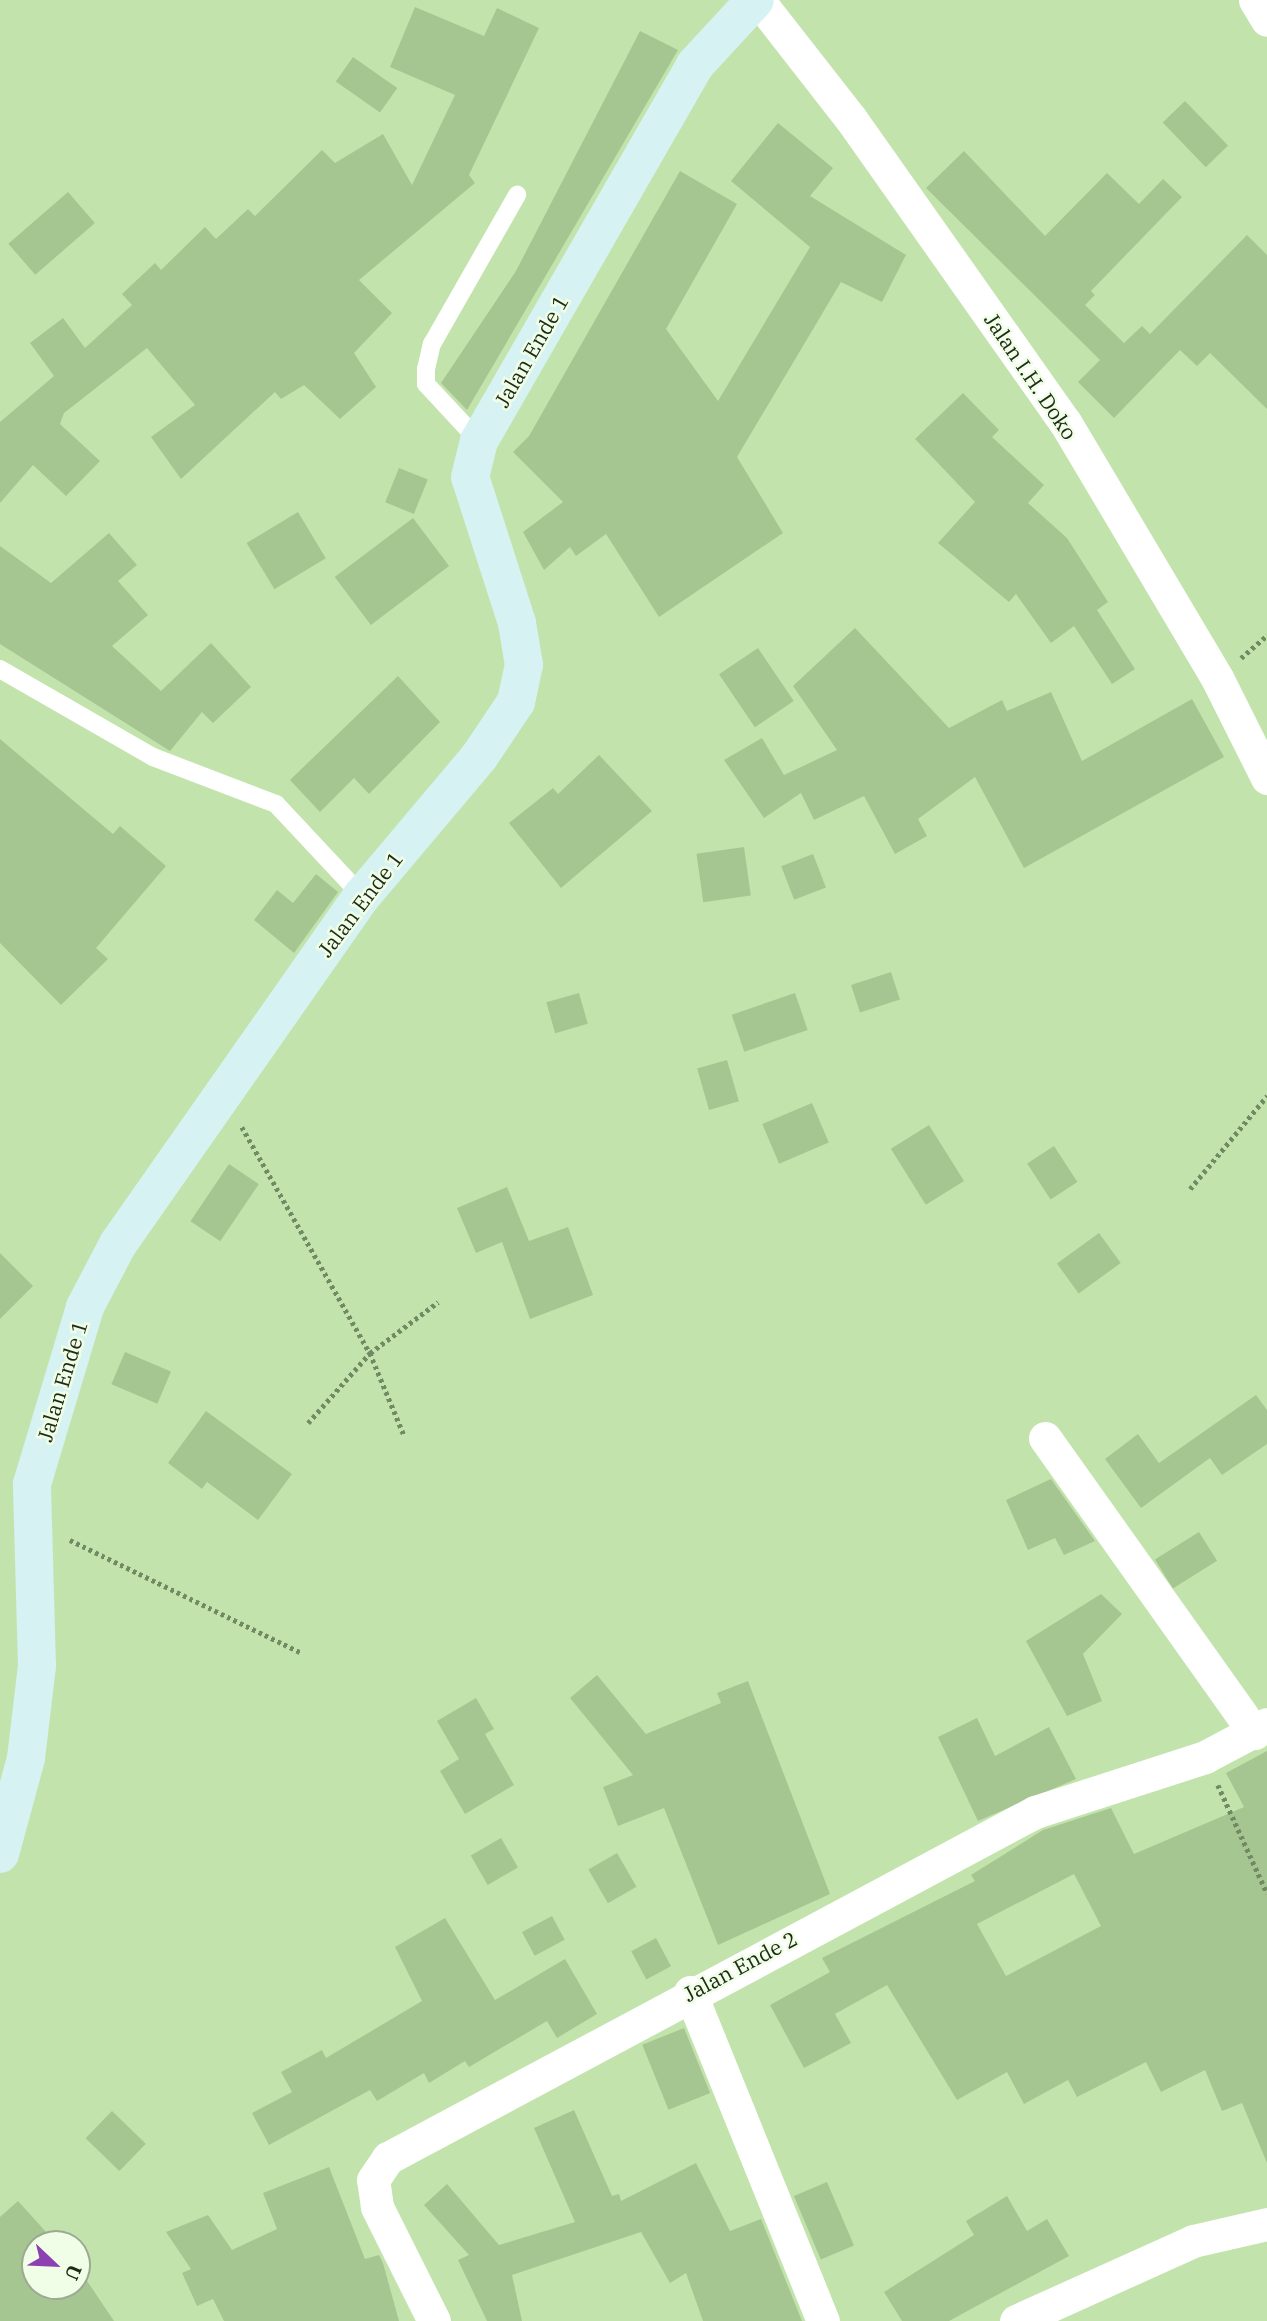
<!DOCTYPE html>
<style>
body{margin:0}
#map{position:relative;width:1267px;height:2321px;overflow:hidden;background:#c2e4ac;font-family:"IBM Plex Serif",serif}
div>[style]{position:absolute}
.building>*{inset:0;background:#a5c690;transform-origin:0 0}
.path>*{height:4.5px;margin-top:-2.25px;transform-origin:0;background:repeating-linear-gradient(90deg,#728a63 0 3.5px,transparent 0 7px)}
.lane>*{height:18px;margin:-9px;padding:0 9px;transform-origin:9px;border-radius:9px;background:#fff}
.street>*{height:33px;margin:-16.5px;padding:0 16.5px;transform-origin:16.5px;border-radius:16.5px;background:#fff}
.secondary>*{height:38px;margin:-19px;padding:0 19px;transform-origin:19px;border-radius:19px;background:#d6f2f2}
span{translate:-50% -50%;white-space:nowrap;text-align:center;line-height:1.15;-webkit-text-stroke:5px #f0fee7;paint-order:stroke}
.street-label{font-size:21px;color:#1d2a15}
.north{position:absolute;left:21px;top:2230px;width:70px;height:70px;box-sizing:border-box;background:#f0fee7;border:2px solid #9ca993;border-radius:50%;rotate:113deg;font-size:19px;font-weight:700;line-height:28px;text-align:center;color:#1d2a15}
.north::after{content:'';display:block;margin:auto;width:24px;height:32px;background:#8d40b1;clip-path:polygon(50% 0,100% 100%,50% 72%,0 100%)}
</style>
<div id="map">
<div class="building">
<div style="clip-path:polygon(415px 7px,484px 36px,497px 8px,539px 28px,469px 175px,475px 183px,359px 280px,392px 313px,354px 353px,376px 387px,340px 419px,304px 385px,281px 399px,275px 392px,181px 479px,151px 437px,195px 405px,147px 348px,64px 413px,60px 424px,100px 461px,66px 496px,33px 465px,0 503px,0 422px,54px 376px,30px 343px,63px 318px,85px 348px,132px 305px,122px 294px,155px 263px,161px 270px,205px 227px,216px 239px,248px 209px,255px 216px,322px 150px,335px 163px,383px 134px,412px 185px,455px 95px,390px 67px)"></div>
<div style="clip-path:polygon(640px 31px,678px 50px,467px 410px,441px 383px,516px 271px)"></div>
<div style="left:353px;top:57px;width:54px;height:30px;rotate:35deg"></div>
<div style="left:1185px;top:101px;width:62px;height:31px;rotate:46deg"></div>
<div style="clip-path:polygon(778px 123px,833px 168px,810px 196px,906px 255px,882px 302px,841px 282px,737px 457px,783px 533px,659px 617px,606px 534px,576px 556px,570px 547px,544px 570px,523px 532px,563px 502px,513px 452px,529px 436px,680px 171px,737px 204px,666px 329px,718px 401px,810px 247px,731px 181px)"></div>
<div style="clip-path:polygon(964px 151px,1045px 236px,1107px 173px,1139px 204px,1163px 179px,1182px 197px,1091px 291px,1095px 295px,1085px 305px,1124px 343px,1142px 326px,1150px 334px,1247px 235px,1267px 255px,1267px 409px,1210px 353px,1197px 366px,1180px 350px,1114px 418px,1078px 382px,1100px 360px,926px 188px)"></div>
<div style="left:68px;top:192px;width:41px;height:79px;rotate:49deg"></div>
<div style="clip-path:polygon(963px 393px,999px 430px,992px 437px,1044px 485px,1028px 503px,1067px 538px,1108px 602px,1097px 610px,1135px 669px,1112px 684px,1074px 626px,1051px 643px,1016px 594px,1009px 602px,938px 543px,975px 502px,915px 439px)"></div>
<div style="left:399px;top:468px;width:31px;height:37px;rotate:22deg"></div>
<div style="left:298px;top:512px;width:54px;height:60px;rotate:59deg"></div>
<div style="left:413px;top:518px;width:60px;height:98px;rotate:53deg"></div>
<div style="clip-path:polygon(109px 533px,137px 565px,118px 581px,148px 615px,112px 646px,161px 691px,211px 643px,251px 687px,213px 723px,202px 712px,170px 751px,0 644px,0 546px,51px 583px)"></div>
<div style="clip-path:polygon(855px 628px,949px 728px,1002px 700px,1007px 711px,1051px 692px,1082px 761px,1192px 699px,1224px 757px,1024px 868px,975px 777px,918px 819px,927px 836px,895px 854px,864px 796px,814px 820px,801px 793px,764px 818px,724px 760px,762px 738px,784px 775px,837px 750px,793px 686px)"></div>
<div style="left:758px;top:648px;width:64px;height:47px;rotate:56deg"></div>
<div style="clip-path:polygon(398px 676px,440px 722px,369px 794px,354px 778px,320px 812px,290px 780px)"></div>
<div style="clip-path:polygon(0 739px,113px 834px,120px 826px,166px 866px,96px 948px,108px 959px,61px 1005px,0 943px)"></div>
<div style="clip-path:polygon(599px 755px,652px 811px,561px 888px,509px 823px,553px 788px,558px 794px)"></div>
<div style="left:744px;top:847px;width:49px;height:48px;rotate:82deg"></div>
<div style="left:813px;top:854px;width:36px;height:34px;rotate:69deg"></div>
<div style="clip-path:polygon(316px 874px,338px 892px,294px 953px,254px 920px,277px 890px,293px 903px)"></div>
<div style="left:891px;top:972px;width:29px;height:42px;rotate:72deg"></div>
<div style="left:579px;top:993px;width:32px;height:34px;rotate:74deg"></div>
<div style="left:795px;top:993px;width:39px;height:67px;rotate:71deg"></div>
<div style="left:727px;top:1060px;width:43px;height:31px;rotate:74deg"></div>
<div style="left:812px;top:1103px;width:43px;height:54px;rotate:67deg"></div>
<div style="left:929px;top:1125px;width:66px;height:45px;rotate:58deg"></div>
<div style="left:1054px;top:1146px;width:43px;height:32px;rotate:57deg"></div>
<div style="left:229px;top:1164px;width:36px;height:69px;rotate:34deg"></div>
<div style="clip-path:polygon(507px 1187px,529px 1241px,568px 1227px,593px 1295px,530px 1319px,502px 1242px,476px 1253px,457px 1208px)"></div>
<div style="left:1099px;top:1233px;width:37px;height:52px;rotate:54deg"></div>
<div style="clip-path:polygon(0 1253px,33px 1286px,0 1319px)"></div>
<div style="left:125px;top:1352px;width:50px;height:35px;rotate:23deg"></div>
<div style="clip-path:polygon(1256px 1395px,1267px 1410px,1267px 1444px,1222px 1475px,1210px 1458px,1141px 1508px,1105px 1459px,1138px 1434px,1159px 1463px)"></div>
<div style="clip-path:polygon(206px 1411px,292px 1474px,258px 1520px,207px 1482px,202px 1489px,168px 1463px)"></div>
<div style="clip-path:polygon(1051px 1479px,1095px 1541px,1064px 1555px,1055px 1538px,1028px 1550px,1006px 1500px)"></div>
<div style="left:1199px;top:1532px;width:34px;height:52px;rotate:58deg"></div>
<div style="clip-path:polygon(1101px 1594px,1122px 1614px,1083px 1654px,1102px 1701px,1067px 1716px,1026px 1641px)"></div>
<div style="clip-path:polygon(597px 1675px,646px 1734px,721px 1703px,717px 1693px,748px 1681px,830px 1894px,718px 1945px,664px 1808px,618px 1826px,603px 1787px,633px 1775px,570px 1698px)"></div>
<div style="clip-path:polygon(476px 1698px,494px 1729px,485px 1734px,514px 1785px,465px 1814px,440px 1771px,459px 1759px,437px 1721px)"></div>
<div style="clip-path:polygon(977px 1718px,995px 1756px,1049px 1727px,1076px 1779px,978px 1821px,938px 1737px)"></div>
<div style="clip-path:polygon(evenodd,1267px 1751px,1267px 2163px,1242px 2103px,1222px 2111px,1205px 2070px,1161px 2092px,1146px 2062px,1077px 2097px,1068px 2080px,1024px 2104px,1007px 2072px,957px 2100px,887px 1985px,835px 2014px,851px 2043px,804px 2068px,770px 2005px,830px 1972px,822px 1958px,975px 1881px,971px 1875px,1043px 1830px,1111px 1808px,1134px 1854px,1244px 1807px,1226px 1773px,1267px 1751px,1074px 1874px,1101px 1926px,1006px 1976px,977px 1924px,1074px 1874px)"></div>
<div style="left:501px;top:1838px;width:34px;height:35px;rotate:60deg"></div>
<div style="left:617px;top:1853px;width:39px;height:33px;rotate:60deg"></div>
<div style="left:552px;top:1916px;width:27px;height:34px;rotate:62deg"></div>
<div style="clip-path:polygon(445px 1918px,495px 2000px,565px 1959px,597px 2014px,557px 2038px,547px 2021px,469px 2067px,465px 2061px,429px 2083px,424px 2073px,377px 2101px,370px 2090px,269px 2145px,252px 2113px,292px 2092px,281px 2072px,322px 2050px,326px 2058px,422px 2001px,395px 1947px)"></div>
<div style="left:656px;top:1938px;width:32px;height:28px;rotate:62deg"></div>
<div style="left:684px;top:2028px;width:70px;height:45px;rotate:68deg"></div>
<div style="clip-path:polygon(574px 2110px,612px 2196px,619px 2194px,621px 2201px,696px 2163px,730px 2231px,761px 2219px,802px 2321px,703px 2321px,686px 2273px,670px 2283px,641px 2232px,512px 2275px,522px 2321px,487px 2321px,458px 2260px,469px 2255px,424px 2205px,447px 2184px,499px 2245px,575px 2222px,534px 2128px)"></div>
<div style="left:112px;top:2111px;width:47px;height:38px;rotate:44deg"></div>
<div style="clip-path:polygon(329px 2167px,365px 2259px,379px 2255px,383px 2263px,399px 2321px,224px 2321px,213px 2299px,197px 2306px,182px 2273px,191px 2269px,166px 2232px,208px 2215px,232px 2250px,277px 2229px,263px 2193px)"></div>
<div style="left:827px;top:2182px;width:69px;height:36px;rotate:67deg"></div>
<div style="clip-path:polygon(1007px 2196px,1027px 2231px,1047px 2219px,1069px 2256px,949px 2321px,902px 2321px,884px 2292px,974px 2235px,966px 2221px)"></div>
<div style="clip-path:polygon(18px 2201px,57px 2244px,35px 2244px,35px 2286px,77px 2286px,77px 2266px,114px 2321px,0 2321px,0 2217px)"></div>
</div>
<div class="path">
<div style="left:1241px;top:658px;width:35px;rotate:-41deg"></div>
<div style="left:242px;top:1127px;width:260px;rotate:60.5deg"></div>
<div style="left:370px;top:1353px;width:89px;rotate:67.5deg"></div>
<div style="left:1190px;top:1189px;width:121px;rotate:-50.4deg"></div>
<div style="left:308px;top:1423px;width:94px;rotate:-48.5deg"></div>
<div style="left:370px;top:1353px;width:85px;rotate:-36.9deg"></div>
<div style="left:70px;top:1540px;width:258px;rotate:26deg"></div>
<div style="left:1218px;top:1785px;width:119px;rotate:65.6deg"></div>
</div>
<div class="lane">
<div style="left:479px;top:441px;width:78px;rotate:-132.9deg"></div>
<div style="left:426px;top:384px;width:15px;rotate:-90deg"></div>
<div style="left:426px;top:369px;width:26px;rotate:-77deg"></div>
<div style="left:432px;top:344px;width:172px;rotate:-60.3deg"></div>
<div style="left:0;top:669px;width:177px;rotate:29.9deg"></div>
<div style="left:153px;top:757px;width:132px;rotate:20.9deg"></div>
<div style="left:276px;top:804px;width:126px;rotate:46.9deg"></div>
</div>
<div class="street">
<div style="left:758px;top:0;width:151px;rotate:52deg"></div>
<div style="left:851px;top:119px;width:371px;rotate:54.8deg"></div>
<div style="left:1065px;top:422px;width:298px;rotate:59.3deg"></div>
<div style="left:1217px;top:678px;width:112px;rotate:63.4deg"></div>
<div style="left:1255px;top:0;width:23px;rotate:59deg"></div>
<div style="left:1045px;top:1438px;width:362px;rotate:54.6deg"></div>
<div style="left:690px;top:1992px;width:355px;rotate:68deg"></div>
<div style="left:434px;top:2321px;width:127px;rotate:-116.6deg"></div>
<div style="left:377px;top:2207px;width:27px;rotate:-98deg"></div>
<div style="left:373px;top:2180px;width:27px;rotate:-56deg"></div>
<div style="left:388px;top:2158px;width:734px;rotate:-28.14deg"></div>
<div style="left:1035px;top:1812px;width:179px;rotate:-17.9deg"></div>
<div style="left:1205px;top:1757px;width:70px;rotate:-28deg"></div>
<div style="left:1016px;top:2321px;width:194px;rotate:-24.3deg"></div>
<div style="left:1193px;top:2241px;width:76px;rotate:-12.9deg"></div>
</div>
<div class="secondary">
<div style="left:0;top:1854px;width:99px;rotate:-74.8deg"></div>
<div style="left:26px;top:1758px;width:93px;rotate:-83.2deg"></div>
<div style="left:37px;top:1666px;width:182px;rotate:-91.6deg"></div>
<div style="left:32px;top:1484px;width:185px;rotate:-73.3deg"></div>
<div style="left:85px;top:1307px;width:71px;rotate:-62.4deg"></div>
<div style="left:118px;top:1244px;width:425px;rotate:-55deg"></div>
<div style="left:362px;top:896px;width:182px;rotate:-49.9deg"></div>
<div style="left:479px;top:757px;width:66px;rotate:-56.1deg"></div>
<div style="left:516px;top:702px;width:38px;rotate:-78deg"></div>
<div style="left:524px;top:665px;width:43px;rotate:-99.5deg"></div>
<div style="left:517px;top:623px;width:153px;rotate:-107.8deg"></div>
<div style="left:470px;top:477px;width:37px;rotate:-76deg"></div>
<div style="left:479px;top:441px;width:434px;rotate:-60.1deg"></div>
<div style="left:695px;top:65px;width:88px;rotate:-47.3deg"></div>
</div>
<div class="street-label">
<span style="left:531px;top:351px;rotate:-60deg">Jalan Ende 1</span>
<span style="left:1031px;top:376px;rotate:56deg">Jalan I.H. Doko</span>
<span style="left:360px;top:904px;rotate:-53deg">Jalan Ende 1</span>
<span style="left:62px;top:1381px;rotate:-73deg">Jalan Ende 1</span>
<span style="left:740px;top:1966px;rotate:-28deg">Jalan Ende 2</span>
</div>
<div class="north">U</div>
</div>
